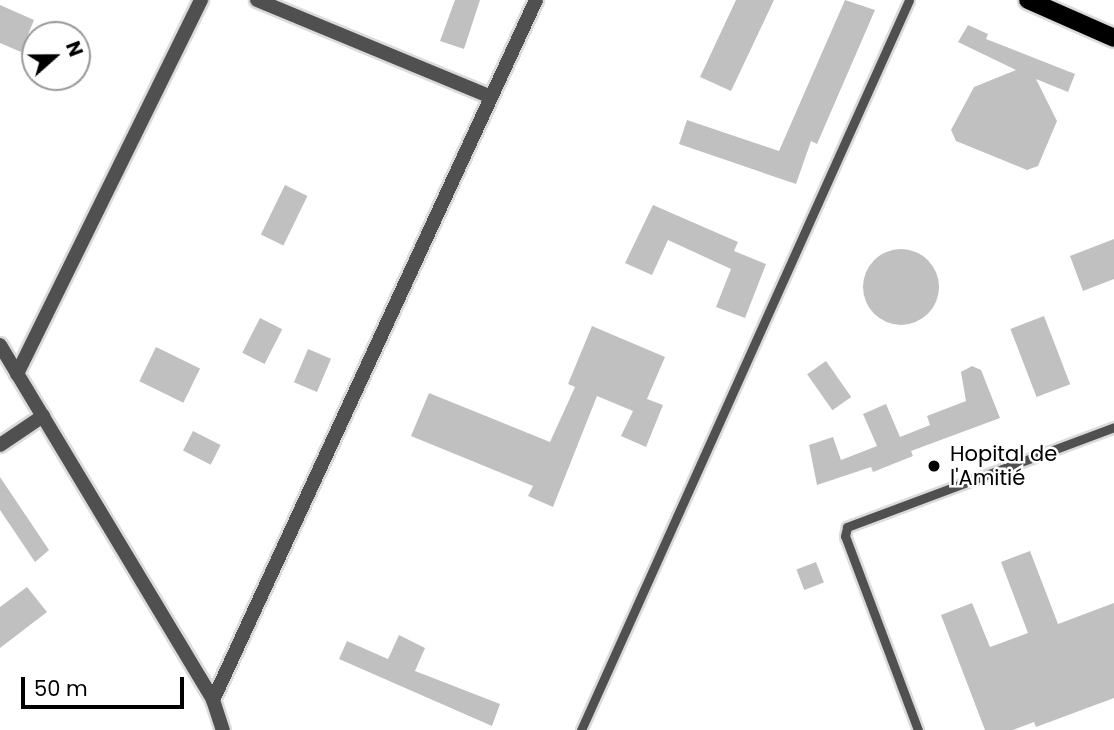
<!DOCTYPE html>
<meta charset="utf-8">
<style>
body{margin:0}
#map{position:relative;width:1114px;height:730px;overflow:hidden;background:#fff;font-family:Poppins,sans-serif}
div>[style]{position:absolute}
.building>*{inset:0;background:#c0c0c0;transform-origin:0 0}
.round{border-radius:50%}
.roads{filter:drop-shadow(2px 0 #dbdbdb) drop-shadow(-2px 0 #dbdbdb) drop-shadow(0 2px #dbdbdb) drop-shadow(0 -2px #dbdbdb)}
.service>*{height:9px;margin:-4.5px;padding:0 4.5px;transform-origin:4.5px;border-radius:4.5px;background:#505050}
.minor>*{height:14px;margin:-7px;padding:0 7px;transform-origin:7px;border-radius:7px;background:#505050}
.tertiary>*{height:14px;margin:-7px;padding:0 7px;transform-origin:7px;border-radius:7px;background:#505050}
.primary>*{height:18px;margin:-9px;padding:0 9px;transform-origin:9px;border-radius:9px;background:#000}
.dots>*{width:19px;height:19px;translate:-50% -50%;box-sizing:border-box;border:4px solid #fff;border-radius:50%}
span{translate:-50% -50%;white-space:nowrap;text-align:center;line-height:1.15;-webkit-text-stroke:5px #fff;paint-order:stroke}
.poi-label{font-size:21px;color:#000}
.left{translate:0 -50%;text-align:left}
.north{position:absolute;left:21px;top:21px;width:70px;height:70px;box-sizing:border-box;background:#fff;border:2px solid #999;border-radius:50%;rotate:69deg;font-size:19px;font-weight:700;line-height:28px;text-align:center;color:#000}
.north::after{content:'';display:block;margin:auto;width:24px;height:32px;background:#000;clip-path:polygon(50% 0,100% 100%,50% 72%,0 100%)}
.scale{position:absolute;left:21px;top:677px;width:163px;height:32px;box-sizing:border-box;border:4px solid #000;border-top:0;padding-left:9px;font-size:21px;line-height:24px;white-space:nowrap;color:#000;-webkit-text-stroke:5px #fff;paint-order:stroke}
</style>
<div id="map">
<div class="building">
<div style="clip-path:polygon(455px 0,480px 0,464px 49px,440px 41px)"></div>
<div style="clip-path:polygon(736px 0,774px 0,731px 91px,700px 77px)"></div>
<div style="clip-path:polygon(845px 0,875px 10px,817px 144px,811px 141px,796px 184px,679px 144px,687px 120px,779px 151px)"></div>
<div style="clip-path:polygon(0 5px,34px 20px,21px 52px,0 43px)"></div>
<div style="clip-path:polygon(968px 25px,988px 34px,986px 39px,1075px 74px,1068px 92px,1036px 79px,1057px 121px,1038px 166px,1027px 170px,956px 141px,951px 130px,974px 87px,1016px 70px,958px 42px)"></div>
<div style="left:285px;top:185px;width:25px;height:55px;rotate:26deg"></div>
<div style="clip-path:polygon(653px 205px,738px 242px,734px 251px,766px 264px,745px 318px,716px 307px,731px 269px,668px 240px,652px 275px,625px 263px)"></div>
<div style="clip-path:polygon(1114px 239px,1114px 279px,1083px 291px,1070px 256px)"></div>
<div class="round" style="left:863px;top:249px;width:76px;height:76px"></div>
<div style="left:1044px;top:316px;width:73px;height:36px;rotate:69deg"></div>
<div style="left:260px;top:318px;width:25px;height:39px;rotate:27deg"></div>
<div style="clip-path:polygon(592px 326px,665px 357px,647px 399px,663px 405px,646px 447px,621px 436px,633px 411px,597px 396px,553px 507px,528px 496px,533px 486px,411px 436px,429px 393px,550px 442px,575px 387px,568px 384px)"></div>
<div style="left:156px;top:347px;width:49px;height:38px;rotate:26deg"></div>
<div style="left:308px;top:349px;width:25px;height:36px;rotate:23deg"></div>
<div style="left:826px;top:361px;width:44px;height:23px;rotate:55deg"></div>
<div style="clip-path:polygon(972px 366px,981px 370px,1000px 418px,911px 451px,913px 456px,873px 472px,871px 467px,817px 485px,809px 445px,833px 437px,841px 460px,877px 446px,863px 414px,886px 404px,900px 437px,930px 425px,927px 416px,966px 401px,961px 372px)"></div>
<div style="left:193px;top:431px;width:31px;height:22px;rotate:27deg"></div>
<div style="clip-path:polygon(0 477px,49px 550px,35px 562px,0 510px)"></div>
<div style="clip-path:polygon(1030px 551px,1058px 624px,1114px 603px,1114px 698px,1036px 727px,1034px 722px,1013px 730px,985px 730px,941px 615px,972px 603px,990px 647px,1028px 633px,1001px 562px)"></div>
<div style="left:816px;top:562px;width:22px;height:21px;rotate:69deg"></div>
<div style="clip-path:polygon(27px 587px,47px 612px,0 648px,0 607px)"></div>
<div style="clip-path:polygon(399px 635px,425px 648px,415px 671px,500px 704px,492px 726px,339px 659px,347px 641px,388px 659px)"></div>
</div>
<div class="roads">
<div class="service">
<div style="left:581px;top:730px;width:800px;rotate:-65.8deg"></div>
<div style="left:918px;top:730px;width:207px;rotate:-110.6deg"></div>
<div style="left:845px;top:536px;width:9px;rotate:-77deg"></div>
<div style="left:847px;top:527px;width:285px;rotate:-20.5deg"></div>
</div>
<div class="minor">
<div style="left:257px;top:0;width:253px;rotate:22.5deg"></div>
<div style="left:17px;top:374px;width:417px;rotate:-63.8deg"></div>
<div style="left:0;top:445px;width:52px;rotate:-34deg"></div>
<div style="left:213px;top:700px;width:771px;rotate:-65.23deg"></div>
</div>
<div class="tertiary">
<div style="left:0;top:345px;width:414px;rotate:59deg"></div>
<div style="left:213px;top:700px;width:32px;rotate:72deg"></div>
</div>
<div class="primary">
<div style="left:1028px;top:0;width:94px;rotate:23.8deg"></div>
</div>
</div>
<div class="dots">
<div style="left:934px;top:466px;background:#000"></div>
</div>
<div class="poi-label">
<span class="left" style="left:950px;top:466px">Hopital de<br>l'Amitié</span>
</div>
<div class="north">N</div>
<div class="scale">50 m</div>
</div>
